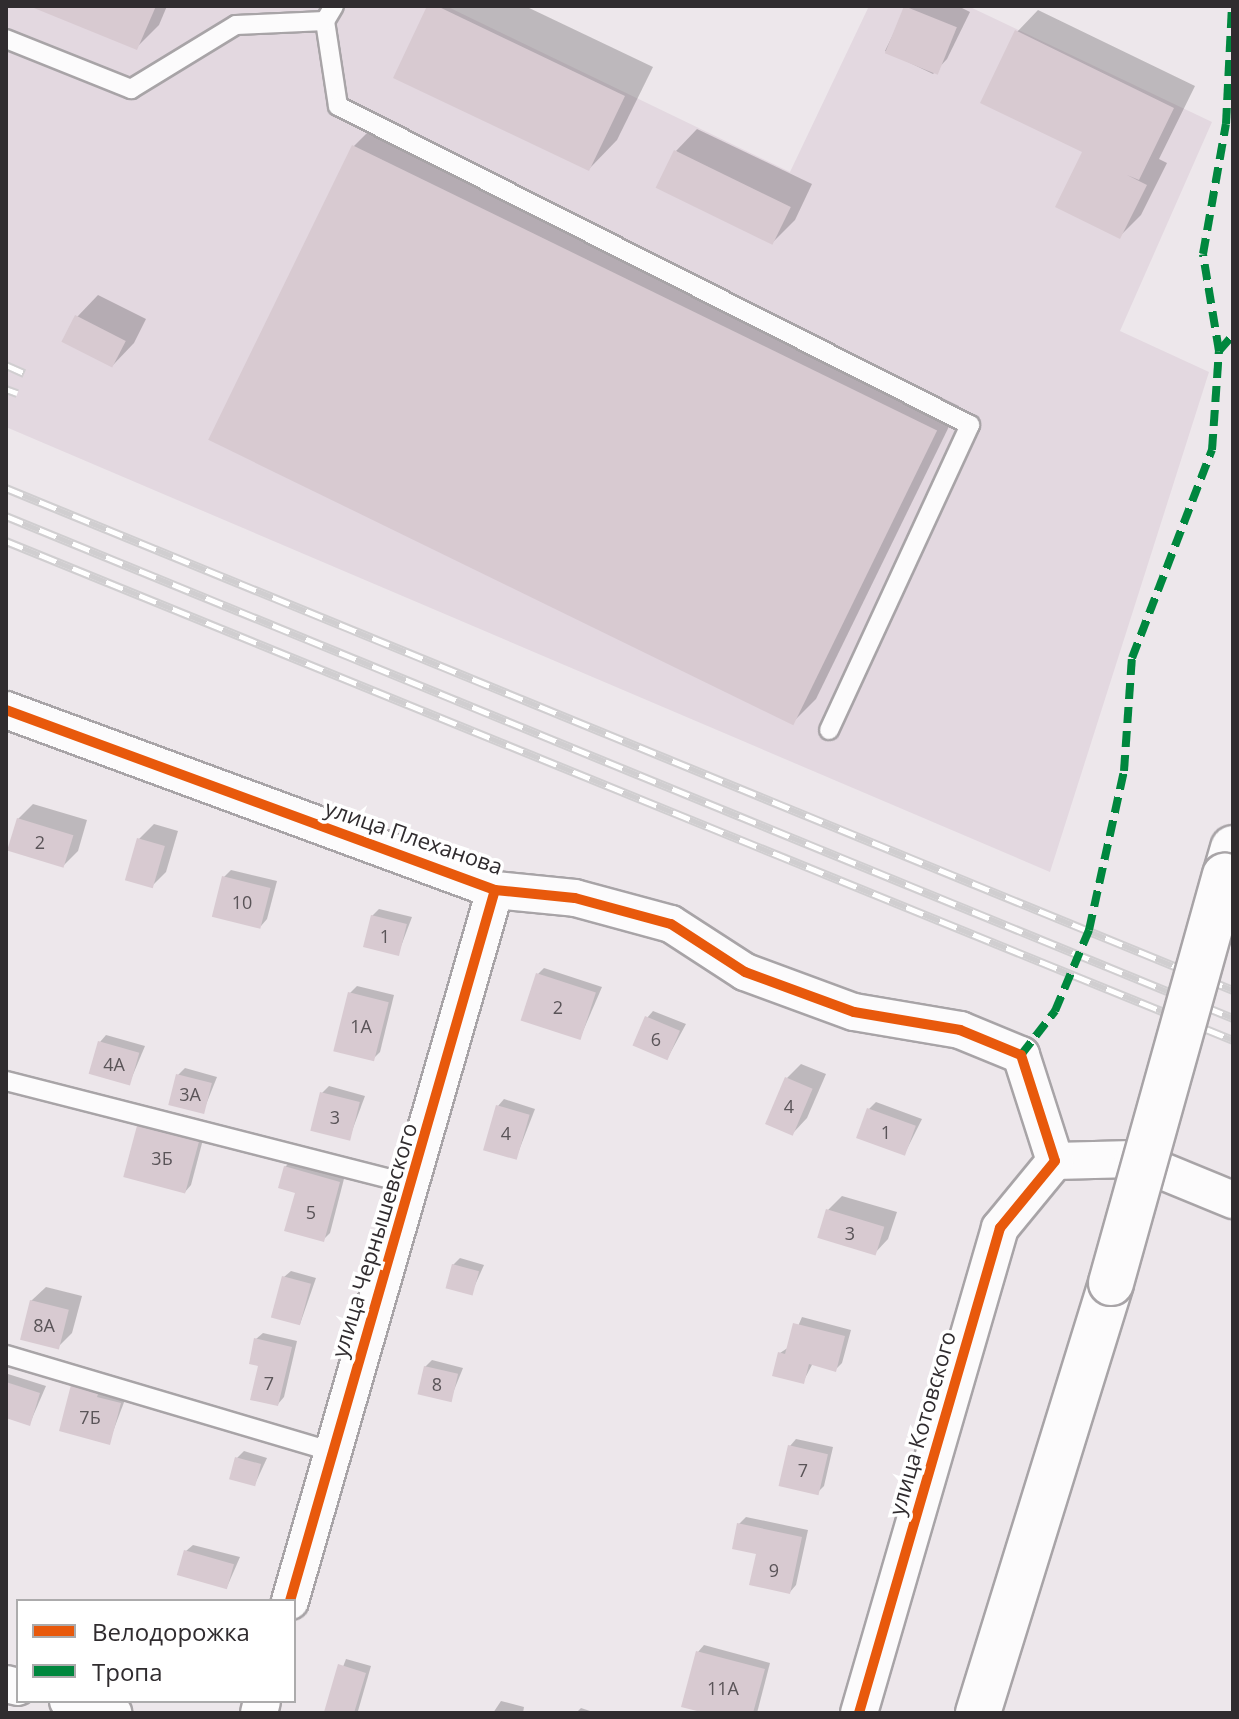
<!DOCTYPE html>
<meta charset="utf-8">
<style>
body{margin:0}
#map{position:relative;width:1239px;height:1719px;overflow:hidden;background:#ede7eb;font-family:"Open Sans",sans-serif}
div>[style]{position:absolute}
.built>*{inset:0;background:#e3d8e0}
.shadow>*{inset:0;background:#0003}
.building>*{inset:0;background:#d8cad1;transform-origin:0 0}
.roads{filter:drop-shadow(2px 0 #a8a4a7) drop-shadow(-2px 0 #a8a4a7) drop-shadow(0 2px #a8a4a7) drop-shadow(0 -2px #a8a4a7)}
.service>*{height:18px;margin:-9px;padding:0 9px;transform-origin:9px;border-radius:9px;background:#fcfbfc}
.minor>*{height:36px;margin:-18px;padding:0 18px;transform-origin:18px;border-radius:18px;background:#fcfbfc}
.primary>*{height:44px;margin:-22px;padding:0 22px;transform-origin:22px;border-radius:22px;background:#fcfbfc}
.rail>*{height:9px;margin-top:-4.5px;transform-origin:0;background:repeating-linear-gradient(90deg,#fff 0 18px,#d0ced0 0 36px);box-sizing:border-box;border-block:2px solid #d0ced0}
.bridges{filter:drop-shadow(2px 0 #a8a4a7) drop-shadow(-2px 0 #a8a4a7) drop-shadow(0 2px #a8a4a7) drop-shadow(0 -2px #a8a4a7)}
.primary-bridge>*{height:44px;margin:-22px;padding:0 22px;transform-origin:22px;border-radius:22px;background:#fcfbfc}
.quiet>*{height:8px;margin-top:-4px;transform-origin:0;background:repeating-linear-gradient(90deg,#00873e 0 16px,transparent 0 24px)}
.cycleway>*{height:10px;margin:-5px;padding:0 5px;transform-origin:5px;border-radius:5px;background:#e8590c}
span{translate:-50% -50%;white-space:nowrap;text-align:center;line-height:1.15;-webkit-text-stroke:7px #fff;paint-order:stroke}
.number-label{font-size:18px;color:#5a5458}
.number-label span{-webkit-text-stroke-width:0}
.street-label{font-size:22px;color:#302c2f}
.frame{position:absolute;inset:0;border:8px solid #302c2f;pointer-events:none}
.legend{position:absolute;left:16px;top:1599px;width:280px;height:104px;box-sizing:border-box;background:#fff;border:2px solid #acabac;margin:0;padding:10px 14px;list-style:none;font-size:24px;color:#302c2f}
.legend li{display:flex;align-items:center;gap:16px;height:40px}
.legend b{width:40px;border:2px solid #acabac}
</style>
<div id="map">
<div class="built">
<div style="clip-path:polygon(6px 6px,446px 6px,790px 172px,869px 6px,968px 6px,1212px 122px,1120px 331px,1209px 372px,1050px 872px,6px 427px)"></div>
</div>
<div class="shadow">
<div style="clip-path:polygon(34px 6px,167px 6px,159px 25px,137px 47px)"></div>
<div style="clip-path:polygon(429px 6px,525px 6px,653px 67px,617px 140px,589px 169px)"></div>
<div style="clip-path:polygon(907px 6px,958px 6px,970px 12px,947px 59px,933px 74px,885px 51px)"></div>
<div style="clip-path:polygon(1038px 10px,1195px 86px,1159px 159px,1167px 163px,1141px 215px,1120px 236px,1085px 151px,1017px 32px)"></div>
<div style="clip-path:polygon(376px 124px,959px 406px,816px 699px,794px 721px,212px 439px,354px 146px)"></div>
<div style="clip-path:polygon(697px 129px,812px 184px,795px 220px,773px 242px,676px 151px)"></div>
<div style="clip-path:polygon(98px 295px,146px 319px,134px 343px,113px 365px,77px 317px)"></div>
<div style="clip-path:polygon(33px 804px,87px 820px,78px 851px,63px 866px,18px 819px)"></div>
<div style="clip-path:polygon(154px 824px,178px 831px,166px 872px,152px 886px,139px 839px)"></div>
<div style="clip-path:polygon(231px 870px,277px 881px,267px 919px,261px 926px,224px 877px)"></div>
<div style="clip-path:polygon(379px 909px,412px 917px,398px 954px,372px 916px)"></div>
<div style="clip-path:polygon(544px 968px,602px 987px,580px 1038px,538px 974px)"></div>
<div style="clip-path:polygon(357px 986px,394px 995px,380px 1052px,373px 1059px,350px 993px)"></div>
<div style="clip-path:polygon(653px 1011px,686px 1024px,667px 1059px,647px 1018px)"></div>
<div style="clip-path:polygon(106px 1035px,145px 1046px,129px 1084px,100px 1042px)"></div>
<div style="clip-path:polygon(801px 1064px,826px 1074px,807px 1118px,793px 1133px,787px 1078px)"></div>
<div style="clip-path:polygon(185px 1068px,217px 1077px,203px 1112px,178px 1075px)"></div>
<div style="clip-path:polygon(329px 1086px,365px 1096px,349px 1139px,322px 1093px)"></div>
<div style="clip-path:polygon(504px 1099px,535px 1109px,516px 1158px,498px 1106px)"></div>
<div style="clip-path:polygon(876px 1102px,922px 1119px,905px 1153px,869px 1109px)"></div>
<div style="clip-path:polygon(147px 1116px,205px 1132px,191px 1185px,185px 1192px)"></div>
<div style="clip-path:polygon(292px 1160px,345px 1175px,330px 1233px,323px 1240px,285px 1167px)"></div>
<div style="clip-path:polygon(842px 1196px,897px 1212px,888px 1239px,874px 1254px,828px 1210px)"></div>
<div style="clip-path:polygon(460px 1258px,484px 1265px,471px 1294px,453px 1265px)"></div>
<div style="clip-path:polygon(291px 1271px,316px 1278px,300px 1324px,284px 1277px)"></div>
<div style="clip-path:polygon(46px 1287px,82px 1296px,72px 1333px,57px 1348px,31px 1301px)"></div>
<div style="clip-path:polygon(802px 1317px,851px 1330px,842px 1363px,836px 1369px,813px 1363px,803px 1382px,780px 1353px,789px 1347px)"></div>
<div style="clip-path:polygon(263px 1333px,297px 1341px,284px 1397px,278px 1404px,260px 1364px,256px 1339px)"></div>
<div style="clip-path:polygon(432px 1360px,463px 1368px,450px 1400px,425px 1367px)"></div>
<div style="clip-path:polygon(8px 1374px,46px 1386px,30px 1423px,6px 1416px)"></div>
<div style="clip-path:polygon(81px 1375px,126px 1397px,109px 1442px)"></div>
<div style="clip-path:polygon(796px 1439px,833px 1447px,824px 1486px,818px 1492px,790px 1446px)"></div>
<div style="clip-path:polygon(244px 1451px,267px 1458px,255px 1484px,237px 1458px)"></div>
<div style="clip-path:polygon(746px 1517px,808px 1530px,796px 1585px,790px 1592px,739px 1524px)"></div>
<div style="clip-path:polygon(193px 1545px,240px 1557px,227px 1587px,186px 1551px)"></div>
<div style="clip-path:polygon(704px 1645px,770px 1663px,757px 1713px,713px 1713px,698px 1652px)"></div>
<div style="clip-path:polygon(346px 1659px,371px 1666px,358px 1711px,326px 1711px)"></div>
<div style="clip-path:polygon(501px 1701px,524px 1707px,523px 1713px,493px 1713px)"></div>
<div style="clip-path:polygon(581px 1708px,596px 1713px,576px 1713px)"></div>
</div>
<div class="building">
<div style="clip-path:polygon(29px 6px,156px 6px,137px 50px)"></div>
<div style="clip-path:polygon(427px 6px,437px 6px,625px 96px,589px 171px,393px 78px)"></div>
<div style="left:904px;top:6px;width:57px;height:51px;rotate:22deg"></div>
<div style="clip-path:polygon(1015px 30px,1174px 108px,1139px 180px,1127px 175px,1147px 185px,1120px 239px,1055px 207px,1082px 152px,980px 103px)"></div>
<div style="left:352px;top:145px;width:651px;height:328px;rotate:26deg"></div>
<div style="left:674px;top:150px;width:130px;height:42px;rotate:26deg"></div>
<div style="left:75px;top:315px;width:57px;height:30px;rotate:27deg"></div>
<div style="left:17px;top:818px;width:59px;height:34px;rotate:17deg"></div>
<div style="left:137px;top:838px;width:29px;height:44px;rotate:16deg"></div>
<div style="left:222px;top:876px;width:50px;height:42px;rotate:14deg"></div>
<div style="left:371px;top:915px;width:37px;height:33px;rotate:14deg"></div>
<div style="left:536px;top:973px;width:63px;height:50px;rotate:18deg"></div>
<div style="left:348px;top:992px;width:42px;height:61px;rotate:14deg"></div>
<div style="left:645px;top:1016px;width:38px;height:32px;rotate:23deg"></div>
<div style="left:98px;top:1041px;width:43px;height:34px;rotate:16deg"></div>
<div style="left:176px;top:1074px;width:37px;height:32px;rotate:14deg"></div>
<div style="left:785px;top:1077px;width:30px;height:51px;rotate:23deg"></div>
<div style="left:320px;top:1092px;width:41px;height:40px;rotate:14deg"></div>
<div style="left:496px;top:1105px;width:35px;height:47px;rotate:16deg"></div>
<div style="left:867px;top:1108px;width:52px;height:32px;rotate:20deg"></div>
<div style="left:138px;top:1122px;width:64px;height:57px;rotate:15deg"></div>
<div style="clip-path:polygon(284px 1166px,340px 1182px,324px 1242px,284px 1231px,295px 1193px,278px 1188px)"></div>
<div style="left:826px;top:1209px;width:61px;height:30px;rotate:17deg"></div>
<div style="left:452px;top:1264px;width:28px;height:25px;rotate:15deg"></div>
<div style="left:282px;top:1276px;width:30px;height:43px;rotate:15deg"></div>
<div style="left:30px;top:1300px;width:40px;height:41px;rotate:14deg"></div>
<div style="clip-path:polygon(793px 1323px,845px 1336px,836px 1372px,809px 1364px,804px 1384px,772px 1376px,778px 1352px,785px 1354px)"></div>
<div style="clip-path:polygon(254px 1338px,292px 1347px,278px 1406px,250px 1400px,258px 1366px,249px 1364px)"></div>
<div style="left:424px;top:1366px;width:35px;height:29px;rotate:13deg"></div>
<div style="clip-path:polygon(72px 1381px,100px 1388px,97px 1397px,121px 1403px,110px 1445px,59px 1431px)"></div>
<div style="clip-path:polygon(6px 1382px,40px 1393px,30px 1426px,6px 1418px)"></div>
<div style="left:788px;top:1445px;width:41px;height:42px;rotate:13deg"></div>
<div style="left:235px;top:1457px;width:27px;height:23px;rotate:15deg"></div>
<div style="clip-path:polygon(737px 1523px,802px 1537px,790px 1594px,749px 1585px,756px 1554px,732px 1549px)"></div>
<div style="left:184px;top:1550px;width:52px;height:26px;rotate:16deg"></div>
<div style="clip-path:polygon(696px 1651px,765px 1669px,753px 1713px,705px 1713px,681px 1707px)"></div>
<div style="clip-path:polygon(338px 1664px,366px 1673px,354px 1713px,324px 1712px)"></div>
</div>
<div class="roads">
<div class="service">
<div style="left:325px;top:21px;width:86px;rotate:81.3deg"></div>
<div style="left:338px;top:106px;width:708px;rotate:26.78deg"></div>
<div style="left:970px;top:425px;width:336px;rotate:114.8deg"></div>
<div style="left:6px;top:39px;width:135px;rotate:21.8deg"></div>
<div style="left:131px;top:89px;width:123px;rotate:-31.4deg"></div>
<div style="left:236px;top:25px;width:89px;rotate:-2.6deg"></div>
<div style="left:325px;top:21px;width:17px;rotate:-59deg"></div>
<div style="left:6px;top:1081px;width:420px;rotate:14.3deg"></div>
<div style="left:6px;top:1355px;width:339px;rotate:16.5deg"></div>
</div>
<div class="minor">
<div style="left:6px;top:710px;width:521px;rotate:20.21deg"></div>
<div style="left:495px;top:890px;width:80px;rotate:5.7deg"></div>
<div style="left:575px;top:898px;width:99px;rotate:15.2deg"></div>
<div style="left:671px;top:924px;width:88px;rotate:33deg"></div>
<div style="left:745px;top:972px;width:116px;rotate:20.2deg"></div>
<div style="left:854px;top:1012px;width:108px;rotate:9.6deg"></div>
<div style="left:960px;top:1030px;width:66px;rotate:22.3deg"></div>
<div style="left:1021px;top:1055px;width:111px;rotate:72.2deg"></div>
<div style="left:1055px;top:1161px;width:78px;rotate:-1.5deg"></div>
<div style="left:1133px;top:1159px;width:108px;rotate:22.3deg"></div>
<div style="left:290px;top:1601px;width:740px;rotate:-73.92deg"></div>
<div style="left:6px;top:1684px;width:12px;rotate:14deg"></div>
<div style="left:68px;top:1701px;width:47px;rotate:14.9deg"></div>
<div style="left:259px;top:1713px;width:12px;rotate:-76deg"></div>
<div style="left:859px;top:1713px;width:505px;rotate:-73.79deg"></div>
<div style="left:1000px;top:1228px;width:87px;rotate:-50.6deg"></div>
</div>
<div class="primary">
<div style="left:1225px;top:876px;width:29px;rotate:-74deg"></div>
<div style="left:978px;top:1713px;width:450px;rotate:-72.8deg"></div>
</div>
</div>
<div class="rail">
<div style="left:6px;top:365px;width:20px;rotate:24deg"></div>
<div style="left:6px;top:389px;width:12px;rotate:20deg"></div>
<div style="left:6px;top:488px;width:1326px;rotate:22.25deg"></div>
<div style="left:6px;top:516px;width:1326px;rotate:22.25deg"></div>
<div style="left:6px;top:541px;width:1325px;rotate:22.13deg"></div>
</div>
<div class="bridges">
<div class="primary-bridge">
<div style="left:1111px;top:1283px;width:423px;rotate:-74.4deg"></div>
</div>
</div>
<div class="quiet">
<div style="left:1219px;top:351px;width:21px;rotate:-49deg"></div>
<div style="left:1021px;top:1055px;width:56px;rotate:-52.3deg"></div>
<div style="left:1055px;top:1011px;width:88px;rotate:-67.2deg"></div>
<div style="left:1089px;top:930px;width:163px;rotate:-77.6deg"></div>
<div style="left:1124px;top:771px;width:113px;rotate:-86deg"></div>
<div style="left:1132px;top:658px;width:223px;rotate:-69deg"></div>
<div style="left:1212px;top:450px;width:99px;rotate:-86deg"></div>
<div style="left:1219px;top:351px;width:98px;rotate:-99.4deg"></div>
<div style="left:1203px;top:254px;width:132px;rotate:-80deg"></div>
<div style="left:1226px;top:124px;width:118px;rotate:-87.1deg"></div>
</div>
<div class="cycleway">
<div style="left:6px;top:710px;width:521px;rotate:20.21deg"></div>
<div style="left:495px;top:890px;width:80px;rotate:5.7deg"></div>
<div style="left:575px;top:898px;width:99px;rotate:15.2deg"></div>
<div style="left:671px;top:924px;width:88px;rotate:33deg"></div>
<div style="left:745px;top:972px;width:116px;rotate:20.2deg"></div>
<div style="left:854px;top:1012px;width:108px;rotate:9.6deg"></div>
<div style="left:960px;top:1030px;width:66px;rotate:22.3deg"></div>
<div style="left:1021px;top:1055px;width:111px;rotate:72.2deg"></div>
<div style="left:1055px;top:1161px;width:87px;rotate:129.4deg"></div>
<div style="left:1000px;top:1228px;width:505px;rotate:106.21deg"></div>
<div style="left:290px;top:1601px;width:740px;rotate:-73.92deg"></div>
</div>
<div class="number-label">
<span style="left:40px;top:842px">2</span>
<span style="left:242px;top:902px">10</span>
<span style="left:385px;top:936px">1</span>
<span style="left:558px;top:1007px">2</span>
<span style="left:361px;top:1026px">1А</span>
<span style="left:656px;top:1039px">6</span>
<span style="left:114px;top:1064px">4А</span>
<span style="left:190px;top:1094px">3А</span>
<span style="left:789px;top:1106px">4</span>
<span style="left:335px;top:1117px">3</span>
<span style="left:886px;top:1132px">1</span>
<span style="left:506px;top:1133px">4</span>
<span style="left:162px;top:1158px">3Б</span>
<span style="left:311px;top:1212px">5</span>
<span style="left:850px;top:1233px">3</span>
<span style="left:44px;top:1325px">8А</span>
<span style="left:269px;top:1383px">7</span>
<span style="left:437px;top:1384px">8</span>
<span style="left:90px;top:1417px">7Б</span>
<span style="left:803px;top:1470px">7</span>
<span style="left:774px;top:1570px">9</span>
<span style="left:723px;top:1688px">11А</span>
</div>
<div class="street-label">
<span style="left:414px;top:837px;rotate:19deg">улица Плеханова</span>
<span style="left:374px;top:1240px;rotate:-73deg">улица Чернышевского</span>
<span style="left:922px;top:1423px;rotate:-74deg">улица Котовского</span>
</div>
<div class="frame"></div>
<ul class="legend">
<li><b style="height:10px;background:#e8590c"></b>Велодорожка</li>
<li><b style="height:10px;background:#00873e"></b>Тропа</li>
</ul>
</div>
